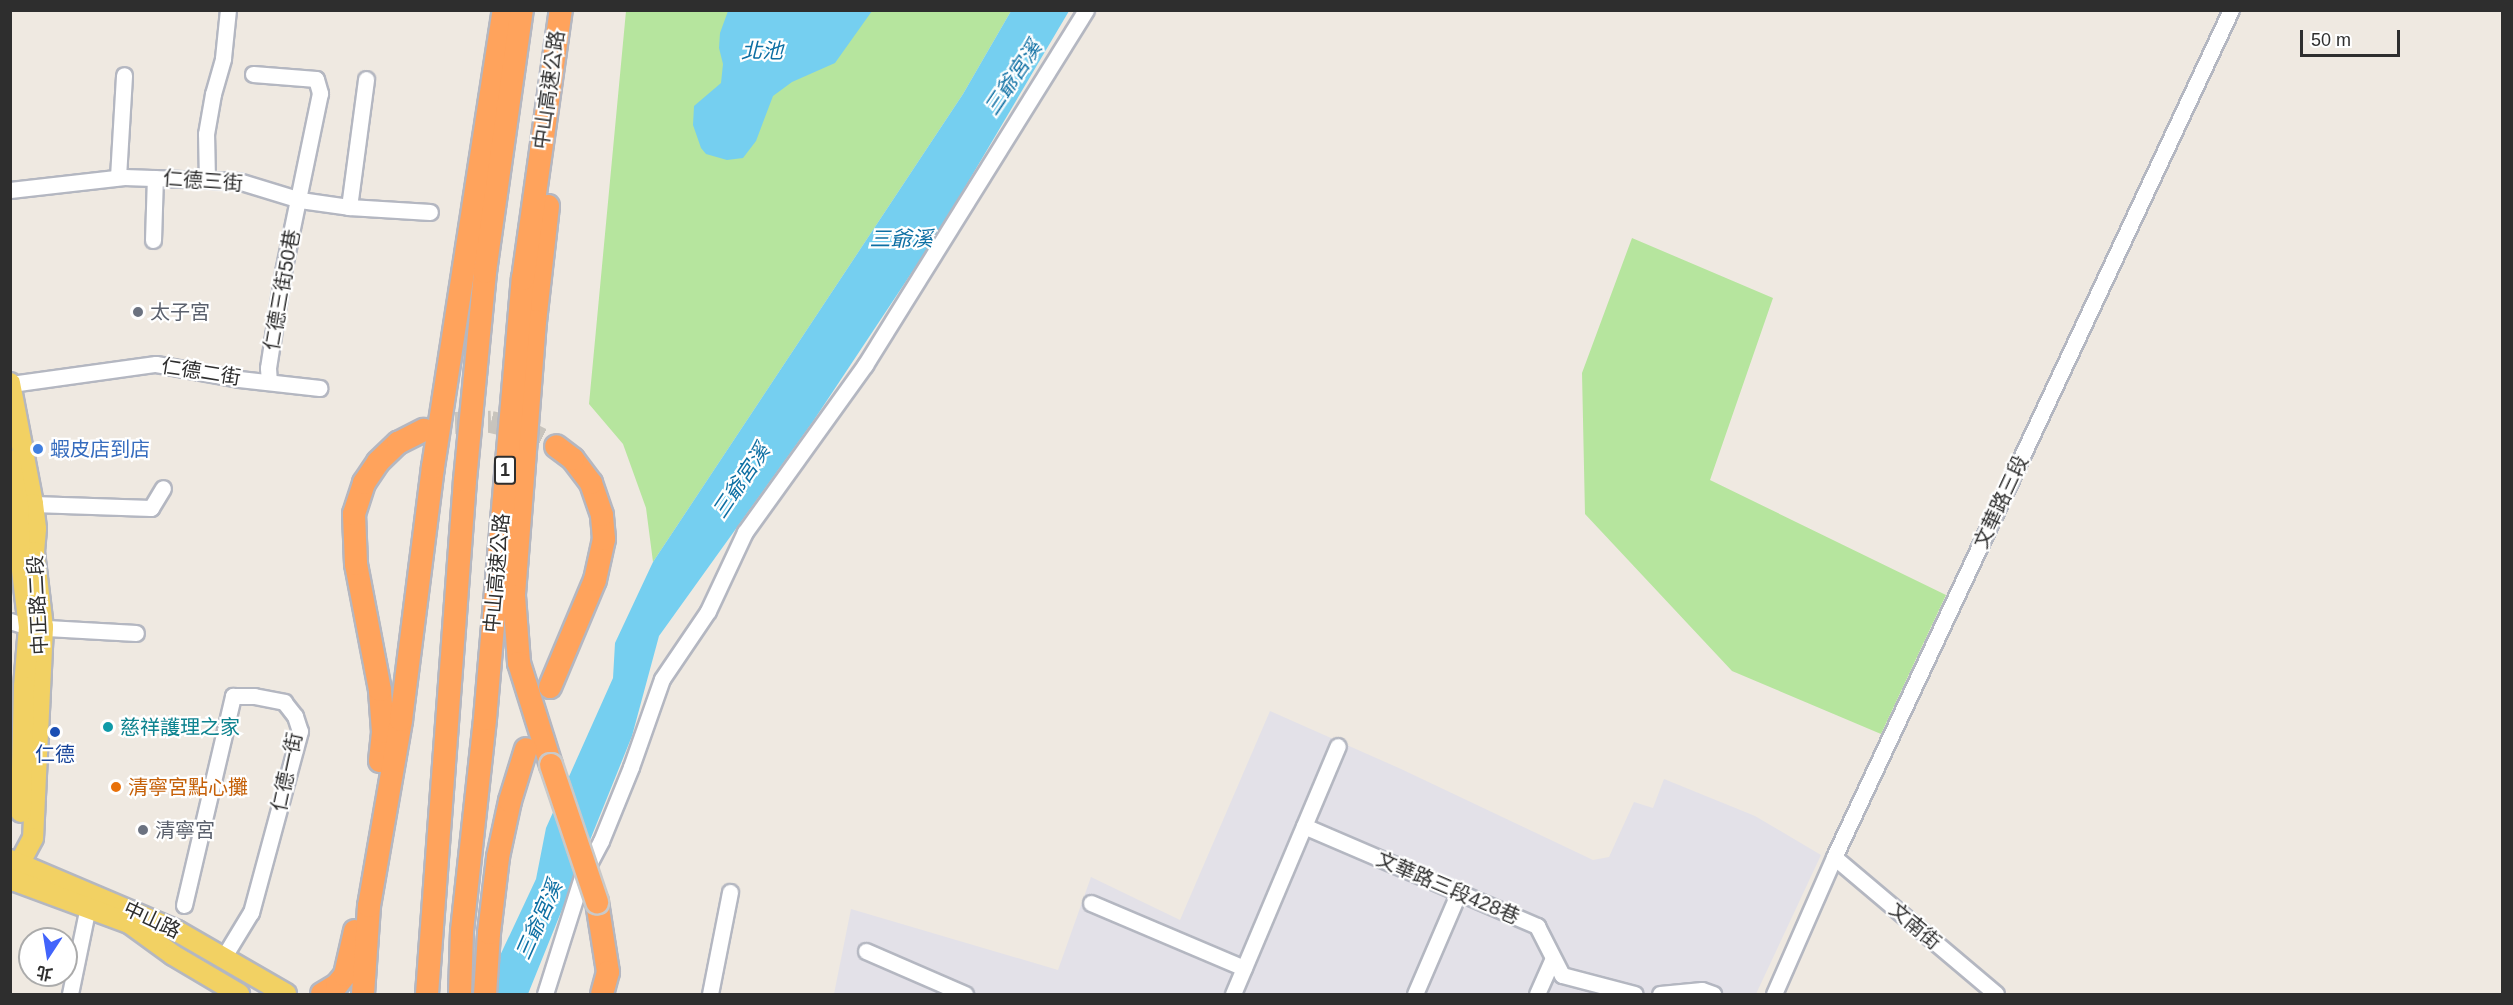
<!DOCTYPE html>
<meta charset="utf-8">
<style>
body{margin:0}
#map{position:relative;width:2513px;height:1005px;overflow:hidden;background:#efe9e1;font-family:Arial,"Noto Sans TC",sans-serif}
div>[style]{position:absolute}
.industrial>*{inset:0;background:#e3e1e8}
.green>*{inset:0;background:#b6e59e}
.water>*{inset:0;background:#75cff0}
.highway-tunnel>*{height:22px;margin-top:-11px;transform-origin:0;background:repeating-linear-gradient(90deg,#c8c4bd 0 22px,transparent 0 33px)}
.roads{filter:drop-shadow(2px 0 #b4b7c1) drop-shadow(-2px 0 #b4b7c1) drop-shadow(0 2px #b4b7c1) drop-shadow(0 -2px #b4b7c1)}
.minor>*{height:15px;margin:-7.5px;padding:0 7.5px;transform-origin:7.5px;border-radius:7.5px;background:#fff}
.major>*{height:20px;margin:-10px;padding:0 10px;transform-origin:10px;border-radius:10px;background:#f2d163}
.highway>*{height:22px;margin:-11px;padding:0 11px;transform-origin:11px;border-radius:11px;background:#ffa35c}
.bridges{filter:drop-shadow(2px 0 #c9c9c9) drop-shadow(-2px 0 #c9c9c9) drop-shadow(0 2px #c9c9c9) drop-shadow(0 -2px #c9c9c9)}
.highway-bridge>*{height:22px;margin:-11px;padding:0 11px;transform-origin:11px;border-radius:11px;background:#ffa35c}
.dots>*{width:16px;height:16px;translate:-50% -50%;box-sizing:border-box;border:3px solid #fff;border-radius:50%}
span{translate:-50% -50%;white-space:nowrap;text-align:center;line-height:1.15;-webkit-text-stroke:4.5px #fff;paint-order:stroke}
.shield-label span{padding:2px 4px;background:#fff;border:2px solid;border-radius:4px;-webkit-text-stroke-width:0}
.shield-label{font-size:18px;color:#2e2e2e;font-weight:700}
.street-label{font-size:20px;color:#2e2e2e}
.worship-label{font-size:20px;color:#5b616d}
.left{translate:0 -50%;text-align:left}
.shop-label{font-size:20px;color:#366cbe}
.culture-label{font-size:20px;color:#0d838f}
.transit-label{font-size:20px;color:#164399}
.food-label{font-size:20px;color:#c56008}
.water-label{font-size:21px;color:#0d6fa3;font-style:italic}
.frame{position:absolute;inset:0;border:12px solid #2e2e2e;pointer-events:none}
.north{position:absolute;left:18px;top:927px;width:60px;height:60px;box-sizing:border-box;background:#fff;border:2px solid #ababab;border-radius:50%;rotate:192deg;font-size:16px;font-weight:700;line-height:24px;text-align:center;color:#2e2e2e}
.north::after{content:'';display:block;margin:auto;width:21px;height:27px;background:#4264fb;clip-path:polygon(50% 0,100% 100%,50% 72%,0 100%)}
.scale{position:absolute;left:2300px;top:30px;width:100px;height:27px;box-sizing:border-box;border:3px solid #2e2e2e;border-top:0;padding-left:8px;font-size:18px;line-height:21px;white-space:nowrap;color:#2e2e2e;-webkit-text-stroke:4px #fff;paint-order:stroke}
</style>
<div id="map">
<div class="industrial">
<div style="clip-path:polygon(1270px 711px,1401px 769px,1593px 860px,1609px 857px,1634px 802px,1653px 808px,1664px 779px,1755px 816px,1821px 855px,1756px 994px,834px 994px,851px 909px,1058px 970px,1091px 877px,1180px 920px)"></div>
</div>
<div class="green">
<div style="clip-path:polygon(626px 11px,1011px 11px,963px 94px,653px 562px,646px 508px,623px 444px,589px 404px)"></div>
<div style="clip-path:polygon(1632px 238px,1773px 298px,1710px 480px,1946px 595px,1881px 734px,1732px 671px,1585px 514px,1582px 373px)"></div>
</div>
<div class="water">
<div style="clip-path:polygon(728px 11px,872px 11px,835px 63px,792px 82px,773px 96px,756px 141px,743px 158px,727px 160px,706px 154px,701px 148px,693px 125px,694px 106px,721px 83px,723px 64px,719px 48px,720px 33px)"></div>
<div style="clip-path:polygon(1011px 11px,1069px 11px,938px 233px,814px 420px,659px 636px,632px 736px,528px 994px,482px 994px,536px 879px,546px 828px,613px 678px,615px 643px,653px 562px,963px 94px)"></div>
</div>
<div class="highway-tunnel">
<div style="left:424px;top:430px;width:32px;rotate:-13deg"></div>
<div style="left:455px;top:423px;width:36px;rotate:-2deg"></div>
<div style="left:491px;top:422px;width:32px;rotate:13deg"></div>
<div style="left:522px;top:429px;width:38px;rotate:27deg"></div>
</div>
<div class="roads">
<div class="minor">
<div style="left:253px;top:74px;width:63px;rotate:4.5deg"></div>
<div style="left:316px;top:79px;width:15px;rotate:74deg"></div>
<div style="left:320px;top:93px;width:183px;rotate:101.7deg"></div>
<div style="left:283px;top:272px;width:97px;rotate:98.9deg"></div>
<div style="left:268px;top:368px;width:13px;rotate:86deg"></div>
<div style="left:118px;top:177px;width:102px;rotate:-86.6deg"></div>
<div style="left:207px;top:180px;width:46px;rotate:-91.2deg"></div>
<div style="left:206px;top:134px;width:41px;rotate:-80.1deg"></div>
<div style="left:213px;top:94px;width:37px;rotate:-74deg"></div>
<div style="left:223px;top:58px;width:48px;rotate:-84.1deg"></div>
<div style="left:10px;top:190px;width:115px;rotate:-6.5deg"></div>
<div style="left:124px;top:177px;width:114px;rotate:2deg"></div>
<div style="left:238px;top:181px;width:65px;rotate:17deg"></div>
<div style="left:300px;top:200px;width:49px;rotate:8.1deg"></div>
<div style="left:349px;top:207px;width:81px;rotate:3.5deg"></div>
<div style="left:349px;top:207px;width:129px;rotate:-82.4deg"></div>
<div style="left:153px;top:240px;width:62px;rotate:-88.2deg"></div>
<div style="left:11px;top:384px;width:146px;rotate:-7.9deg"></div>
<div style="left:156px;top:364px;width:84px;rotate:10.2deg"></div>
<div style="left:239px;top:379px;width:81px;rotate:6.4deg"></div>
<div style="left:33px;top:504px;width:118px;rotate:1.9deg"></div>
<div style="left:151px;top:508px;width:23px;rotate:-59deg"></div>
<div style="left:10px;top:621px;width:20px;rotate:18deg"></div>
<div style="left:29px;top:627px;width:107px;rotate:3.2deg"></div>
<div style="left:1304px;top:826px;width:254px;rotate:23.2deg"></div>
<div style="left:1537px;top:926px;width:55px;rotate:63deg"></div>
<div style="left:1562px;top:975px;width:75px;rotate:14.6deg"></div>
<div style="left:1834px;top:857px;width:212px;rotate:40.2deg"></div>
<div style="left:1091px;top:903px;width:166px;rotate:23deg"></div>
<div style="left:184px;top:905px;width:215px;rotate:-76.8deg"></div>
<div style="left:233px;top:696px;width:21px"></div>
<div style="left:254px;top:696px;width:31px;rotate:11deg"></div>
<div style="left:284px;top:702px;width:18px;rotate:52deg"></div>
<div style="left:295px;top:716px;width:16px;rotate:72deg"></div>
<div style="left:300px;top:731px;width:188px;rotate:105.1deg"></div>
<div style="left:251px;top:912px;width:54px;rotate:121.3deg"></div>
<div style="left:866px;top:951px;width:108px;rotate:23.5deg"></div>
<div style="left:70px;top:994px;width:90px;rotate:-78.4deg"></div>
<div style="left:545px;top:994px;width:123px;rotate:-72.5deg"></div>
<div style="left:582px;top:877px;width:41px;rotate:-62.2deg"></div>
<div style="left:601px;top:841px;width:80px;rotate:-67.9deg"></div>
<div style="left:631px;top:767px;width:93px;rotate:-70.6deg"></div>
<div style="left:662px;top:679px;width:82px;rotate:-55.9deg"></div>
<div style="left:708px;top:611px;width:87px;rotate:-64.9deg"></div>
<div style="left:745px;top:532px;width:206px;rotate:-54.3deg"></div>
<div style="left:865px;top:365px;width:418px;rotate:-58.1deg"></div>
<div style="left:710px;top:994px;width:104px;rotate:-78.9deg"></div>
<div style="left:1233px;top:994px;width:269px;rotate:-67.1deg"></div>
<div style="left:1415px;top:994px;width:111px;rotate:-66.7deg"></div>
<div style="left:1537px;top:994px;width:39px;rotate:-66deg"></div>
<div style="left:1660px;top:994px;width:42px;rotate:-5.4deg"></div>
<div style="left:1702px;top:990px;width:12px;rotate:20deg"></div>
<div style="left:1774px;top:994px;width:150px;rotate:-66.3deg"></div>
<div style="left:1834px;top:857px;width:935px;rotate:-64.89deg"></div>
</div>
<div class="major">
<div style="left:10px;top:383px;width:123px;rotate:79.2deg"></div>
<div style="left:33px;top:504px;width:25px;rotate:83deg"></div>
<div style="left:36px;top:529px;width:23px;rotate:95deg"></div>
<div style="left:34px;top:552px;width:76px;rotate:83.2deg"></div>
<div style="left:43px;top:627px;width:211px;rotate:92.7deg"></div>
<div style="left:33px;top:838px;width:49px;rotate:118.1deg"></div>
<div style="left:10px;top:460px;width:45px;rotate:79.7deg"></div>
<div style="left:18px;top:504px;width:50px;rotate:87.7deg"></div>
<div style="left:20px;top:554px;width:74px;rotate:83deg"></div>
<div style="left:29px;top:627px;width:60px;rotate:94.8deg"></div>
<div style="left:24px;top:687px;width:125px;rotate:91.4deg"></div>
<div style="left:10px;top:860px;width:181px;rotate:23deg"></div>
<div style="left:177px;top:931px;width:126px;rotate:30deg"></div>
<div style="left:10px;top:879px;width:127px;rotate:20.3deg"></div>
<div style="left:129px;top:923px;width:54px;rotate:36deg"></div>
<div style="left:173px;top:955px;width:77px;rotate:30.6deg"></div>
</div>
<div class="highway">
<div style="left:548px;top:206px;width:116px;rotate:96.4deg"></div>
<div style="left:535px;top:321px;width:276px;rotate:94.4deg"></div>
<div style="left:514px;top:596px;width:67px;rotate:85.7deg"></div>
<div style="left:519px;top:663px;width:107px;rotate:72.6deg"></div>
<div style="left:550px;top:687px;width:116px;rotate:-67.2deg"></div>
<div style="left:595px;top:580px;width:42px;rotate:-77.6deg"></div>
<div style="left:604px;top:539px;width:24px;rotate:-95deg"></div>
<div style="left:602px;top:515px;width:34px;rotate:-109deg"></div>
<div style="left:591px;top:483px;width:30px;rotate:-127deg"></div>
<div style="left:573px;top:459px;width:21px;rotate:-143deg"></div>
<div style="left:380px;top:761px;width:29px;rotate:-84deg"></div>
<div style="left:383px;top:732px;width:42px;rotate:-94.1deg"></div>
<div style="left:380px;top:690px;width:128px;rotate:-100.8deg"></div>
<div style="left:356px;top:564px;width:50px;rotate:-92.3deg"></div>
<div style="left:354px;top:514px;width:33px;rotate:-72deg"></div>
<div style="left:364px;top:483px;width:25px;rotate:-56deg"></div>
<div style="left:378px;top:462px;width:28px;rotate:-44deg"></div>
<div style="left:398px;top:443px;width:29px;rotate:-27deg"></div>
<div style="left:597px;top:902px;width:71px;rotate:81.1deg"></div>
<div style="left:608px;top:972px;width:23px;rotate:105deg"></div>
<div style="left:322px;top:994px;width:17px;rotate:-31deg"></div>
<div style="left:337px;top:985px;width:13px;rotate:-51deg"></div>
<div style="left:345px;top:975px;width:45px;rotate:-77.2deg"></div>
<div style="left:363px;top:994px;width:88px;rotate:-86.1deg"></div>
<div style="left:369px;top:906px;width:189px;rotate:-80.2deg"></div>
<div style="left:401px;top:720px;width:255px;rotate:-82.8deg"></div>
<div style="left:433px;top:467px;width:462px;rotate:-81.2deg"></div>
<div style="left:427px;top:994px;width:515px;rotate:-85.77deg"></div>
<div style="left:465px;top:480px;width:209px;rotate:-84.5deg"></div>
<div style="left:485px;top:272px;width:265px;rotate:-82deg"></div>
<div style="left:460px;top:994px;width:63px;rotate:-88.2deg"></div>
<div style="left:462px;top:931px;width:213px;rotate:-83.8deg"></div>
<div style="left:485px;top:719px;width:442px;rotate:-85.1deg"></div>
<div style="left:523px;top:279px;width:272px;rotate:-82deg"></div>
<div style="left:485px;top:994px;width:61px;rotate:-86.2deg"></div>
<div style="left:489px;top:933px;width:77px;rotate:-83.2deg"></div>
<div style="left:498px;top:857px;width:57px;rotate:-77.9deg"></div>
<div style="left:510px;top:801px;width:54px;rotate:-72.9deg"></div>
</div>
</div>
<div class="bridges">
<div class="highway-bridge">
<div style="left:551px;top:765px;width:145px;rotate:71.4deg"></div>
</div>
</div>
<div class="dots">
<div style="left:138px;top:312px;background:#6b7280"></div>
<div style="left:38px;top:449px;background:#3f7fe0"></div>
<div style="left:108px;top:727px;background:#0f9aa8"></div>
<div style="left:55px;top:732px;background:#1a4fb4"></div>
<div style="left:116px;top:787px;background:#e8710a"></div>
<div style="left:143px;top:830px;background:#6b7280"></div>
</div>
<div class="shield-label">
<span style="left:505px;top:470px">1</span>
</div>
<div class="street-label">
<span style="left:549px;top:90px;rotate:-82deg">中山高速公路</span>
<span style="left:203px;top:181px;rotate:4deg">仁德三街</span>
<span style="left:282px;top:290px;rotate:-80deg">仁德三街50巷</span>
<span style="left:201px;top:372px;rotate:9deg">仁德二街</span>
<span style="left:2001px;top:502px;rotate:-65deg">文華路三段</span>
<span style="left:497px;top:573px;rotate:-85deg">中山高速公路</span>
<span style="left:38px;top:605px;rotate:-93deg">中正路二段</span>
<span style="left:287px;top:772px;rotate:-78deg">仁德一街</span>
<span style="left:1448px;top:888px;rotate:23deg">文華路三段428巷</span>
<span style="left:152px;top:920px;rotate:25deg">中山路</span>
<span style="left:1915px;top:926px;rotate:40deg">文南街</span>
</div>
<div class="worship-label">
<span class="left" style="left:150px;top:312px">太子宮</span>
<span class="left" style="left:155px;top:830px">清寧宮</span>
</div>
<div class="shop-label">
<span class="left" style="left:50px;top:449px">蝦皮店到店</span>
</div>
<div class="culture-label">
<span class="left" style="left:120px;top:727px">慈祥護理之家</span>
</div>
<div class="transit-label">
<span style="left:55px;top:754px">仁德</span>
</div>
<div class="food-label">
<span class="left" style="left:128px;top:787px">清寧宮點心攤</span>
</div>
<div class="water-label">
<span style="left:762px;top:51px">北池</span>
<span style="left:1013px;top:78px;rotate:-56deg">三爺宮溪</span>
<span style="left:901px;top:239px">三爺溪</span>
<span style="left:741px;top:481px;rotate:-56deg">三爺宮溪</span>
<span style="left:539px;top:920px;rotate:-66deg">三爺宮溪</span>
</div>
<div class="frame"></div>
<div class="north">北</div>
<div class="scale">50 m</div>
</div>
